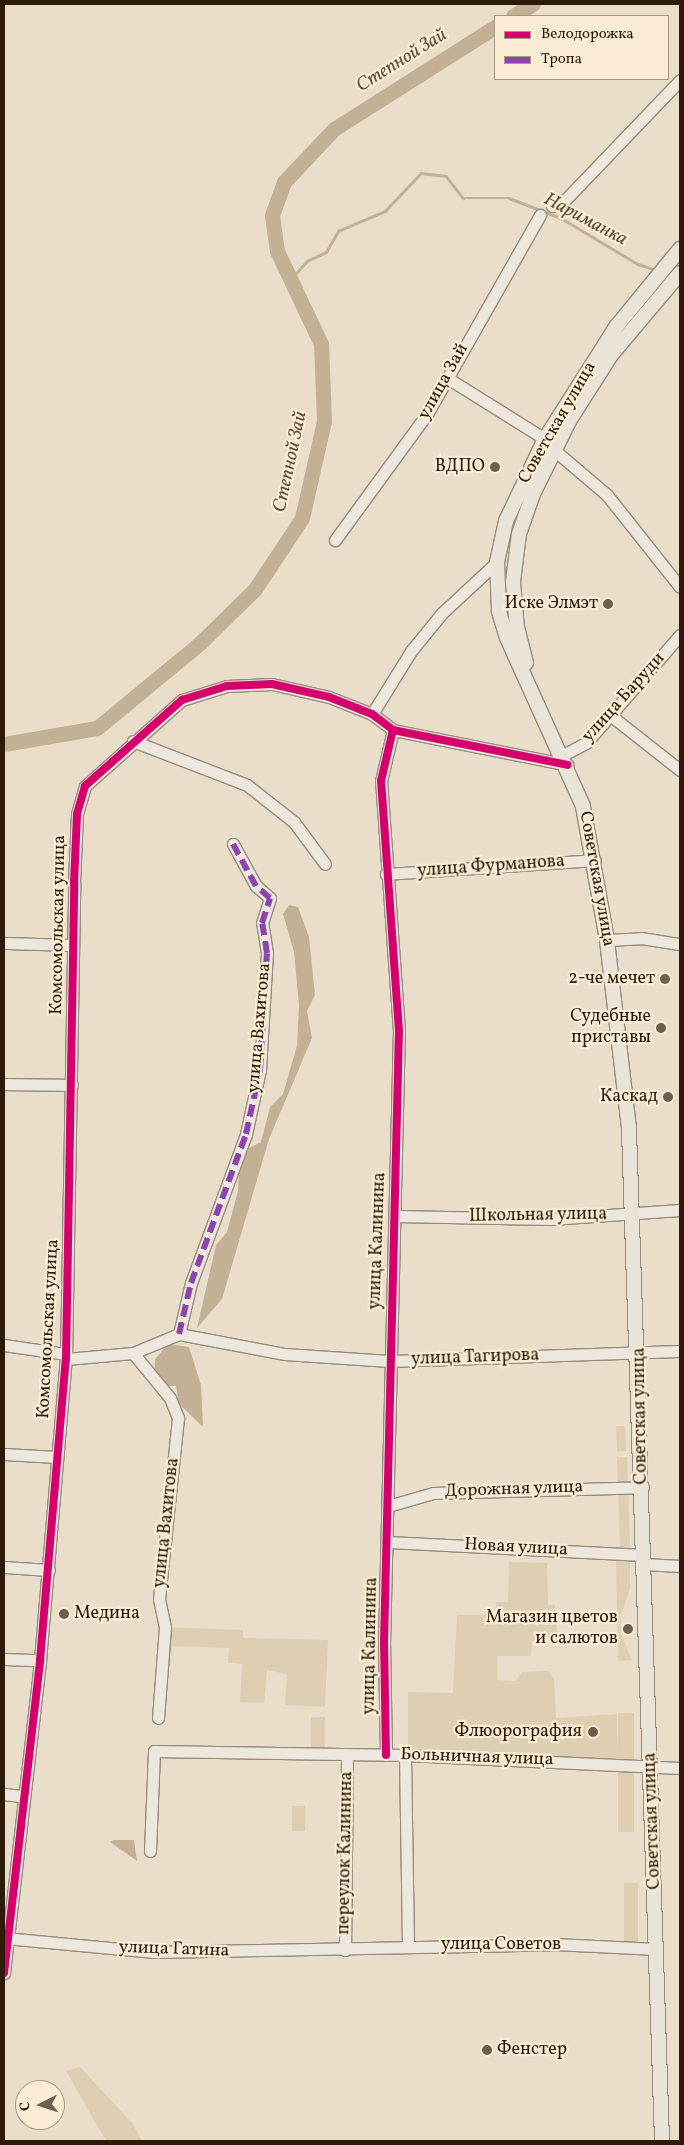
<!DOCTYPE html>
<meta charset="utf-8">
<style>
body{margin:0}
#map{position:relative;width:684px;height:2145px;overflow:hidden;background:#eadeca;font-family:Vollkorn,serif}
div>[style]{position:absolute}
.green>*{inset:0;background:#deceb2;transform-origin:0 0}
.water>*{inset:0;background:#c3b196}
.stream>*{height:2.5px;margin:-1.25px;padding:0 1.25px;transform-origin:1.25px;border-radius:1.25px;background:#c3b196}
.river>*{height:15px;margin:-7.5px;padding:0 7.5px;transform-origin:7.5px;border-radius:7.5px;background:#c3b196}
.roads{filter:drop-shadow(1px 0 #968d7f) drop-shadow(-1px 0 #968d7f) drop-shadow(0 1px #968d7f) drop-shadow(0 -1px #968d7f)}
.minor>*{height:11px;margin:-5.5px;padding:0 5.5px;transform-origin:5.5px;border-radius:5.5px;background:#ede7dd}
.major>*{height:14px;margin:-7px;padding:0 7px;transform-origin:7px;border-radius:7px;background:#eae3d8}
.quiet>*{height:6px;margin-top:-3px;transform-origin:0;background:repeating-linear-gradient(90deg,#8e44ad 0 12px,transparent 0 18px)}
.cycleway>*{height:8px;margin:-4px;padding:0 4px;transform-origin:4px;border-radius:4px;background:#d6006c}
.dots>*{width:14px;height:14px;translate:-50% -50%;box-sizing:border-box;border:2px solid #faecd4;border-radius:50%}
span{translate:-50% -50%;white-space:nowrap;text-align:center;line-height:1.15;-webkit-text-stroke:4.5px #faecd4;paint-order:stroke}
.street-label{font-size:18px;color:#2b1b08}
.poi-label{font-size:18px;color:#2b1b08}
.right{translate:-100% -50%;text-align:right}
.left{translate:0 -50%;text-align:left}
.water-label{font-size:19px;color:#614f38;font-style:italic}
.frame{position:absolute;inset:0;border:5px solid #2b1b08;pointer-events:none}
.legend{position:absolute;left:494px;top:15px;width:175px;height:65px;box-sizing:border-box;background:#faecd4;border:1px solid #a79882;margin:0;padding:6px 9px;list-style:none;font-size:15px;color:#2b1b08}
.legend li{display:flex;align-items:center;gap:10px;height:25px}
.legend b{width:25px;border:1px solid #a79882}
.north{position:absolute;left:15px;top:2080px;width:50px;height:50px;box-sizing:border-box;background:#faecd4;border:1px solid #a79882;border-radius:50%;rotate:265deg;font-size:14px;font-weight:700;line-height:20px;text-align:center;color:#2b1b08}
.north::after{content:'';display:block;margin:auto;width:18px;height:22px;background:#6e5f4c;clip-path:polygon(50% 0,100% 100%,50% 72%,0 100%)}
</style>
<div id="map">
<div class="green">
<div style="left:625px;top:1426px;width:25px;height:9px;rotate:88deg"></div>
<div style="left:627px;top:1457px;width:97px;height:10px;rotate:88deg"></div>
<div style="clip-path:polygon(616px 1561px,630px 1561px,630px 1588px,621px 1615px,621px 1634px,632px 1660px,618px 1661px)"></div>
<div style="clip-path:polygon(509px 1562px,547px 1563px,548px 1605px,555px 1605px,557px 1637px,532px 1641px,531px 1656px,497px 1656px,497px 1680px,516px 1681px,522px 1672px,548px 1671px,554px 1679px,556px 1718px,617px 1714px,618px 1761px,408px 1754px,408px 1692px,453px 1693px,457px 1615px,495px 1615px,496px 1602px,508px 1602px)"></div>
<div style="clip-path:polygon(165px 1627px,243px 1630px,243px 1638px,328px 1640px,325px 1707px,285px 1705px,287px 1674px,267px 1670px,264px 1703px,240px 1702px,242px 1664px,228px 1663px,229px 1648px,172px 1646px,165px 1708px,159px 1708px)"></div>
<div style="left:618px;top:1713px;width:16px;height:119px"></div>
<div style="left:311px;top:1717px;width:14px;height:32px"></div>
<div style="left:292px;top:1806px;width:13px;height:25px"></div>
<div style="left:624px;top:1883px;width:14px;height:64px"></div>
<div style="clip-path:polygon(80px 2067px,132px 2123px,142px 2141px,106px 2141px,66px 2071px)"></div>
</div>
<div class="water">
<div style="clip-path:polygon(289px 905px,298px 907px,309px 937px,315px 995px,307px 1011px,312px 1038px,269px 1139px,222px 1299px,197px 1328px,216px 1245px,227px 1232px,238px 1191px,239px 1170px,249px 1148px,261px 1142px,270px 1107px,283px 1094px,297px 1046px,299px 1005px,294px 952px,283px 914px)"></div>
<div style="clip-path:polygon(168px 1344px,189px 1347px,201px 1385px,203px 1427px,179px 1404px,176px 1386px,169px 1386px,155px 1370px,155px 1359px)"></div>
<div style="clip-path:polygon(134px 1840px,137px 1861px,110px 1842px,114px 1840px)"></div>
</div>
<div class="stream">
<div style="left:289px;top:281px;width:27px;rotate:-48deg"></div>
<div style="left:307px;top:261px;width:21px;rotate:-25deg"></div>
<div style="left:326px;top:252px;width:24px;rotate:-60deg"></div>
<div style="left:338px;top:231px;width:51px;rotate:-23.1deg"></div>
<div style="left:385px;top:211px;width:52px;rotate:-46.5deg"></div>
<div style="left:421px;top:173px;width:25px;rotate:7deg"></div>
<div style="left:446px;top:176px;width:28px;rotate:52deg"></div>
<div style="left:463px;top:198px;width:46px"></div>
<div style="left:509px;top:198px;width:56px;rotate:21deg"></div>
<div style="left:561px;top:218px;width:90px;rotate:30.9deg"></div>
<div style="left:638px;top:264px;width:20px;rotate:18deg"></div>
</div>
<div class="river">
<div style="left:513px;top:16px;width:23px;rotate:-31deg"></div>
<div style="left:4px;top:744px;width:94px;rotate:-9.8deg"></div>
<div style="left:97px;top:728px;width:134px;rotate:-39.5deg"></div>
<div style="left:200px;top:643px;width:77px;rotate:-44.5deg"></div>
<div style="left:255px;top:589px;width:85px;rotate:-56.5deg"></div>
<div style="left:302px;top:518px;width:99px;rotate:-77.2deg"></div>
<div style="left:324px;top:421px;width:77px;rotate:-92.2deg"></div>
<div style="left:321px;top:344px;width:103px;rotate:-115.3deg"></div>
<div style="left:277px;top:251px;width:36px;rotate:-98deg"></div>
<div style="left:272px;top:215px;width:35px;rotate:-70deg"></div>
<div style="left:284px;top:182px;width:73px;rotate:-46.7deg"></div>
<div style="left:334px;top:129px;width:191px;rotate:-32.4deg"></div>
</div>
<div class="roads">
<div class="minor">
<div style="left:552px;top:206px;width:14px;rotate:-25deg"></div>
<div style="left:565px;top:200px;width:166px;rotate:-46.2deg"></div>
<div style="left:449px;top:379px;width:113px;rotate:32deg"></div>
<div style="left:553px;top:449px;width:71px;rotate:40.4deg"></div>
<div style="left:607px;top:495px;width:117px;rotate:51.6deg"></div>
<div style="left:335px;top:540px;width:156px;rotate:-53.9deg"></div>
<div style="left:427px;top:414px;width:229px;rotate:-60.4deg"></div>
<div style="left:372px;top:714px;width:74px;rotate:-58.2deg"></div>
<div style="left:411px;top:651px;width:49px;rotate:-50.8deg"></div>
<div style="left:442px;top:613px;width:75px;rotate:-42.8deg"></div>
<div style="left:610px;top:715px;width:89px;rotate:38.2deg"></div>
<div style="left:133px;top:741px;width:122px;rotate:21.1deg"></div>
<div style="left:247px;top:785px;width:60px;rotate:38.2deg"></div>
<div style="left:294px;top:822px;width:52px;rotate:53.6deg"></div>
<div style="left:563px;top:755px;width:26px;rotate:-28deg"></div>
<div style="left:586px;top:743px;width:143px;rotate:-49deg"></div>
<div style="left:386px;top:874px;width:209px;rotate:-3.8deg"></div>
<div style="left:607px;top:940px;width:34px;rotate:-3deg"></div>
<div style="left:641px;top:938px;width:39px;rotate:9deg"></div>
<div style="left:4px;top:943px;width:69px;rotate:1.7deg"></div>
<div style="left:4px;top:1084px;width:68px;rotate:0.8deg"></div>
<div style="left:395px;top:1216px;width:156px;rotate:1.1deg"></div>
<div style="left:551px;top:1219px;width:129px;rotate:-4deg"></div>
<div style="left:179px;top:1334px;width:52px;rotate:-76.8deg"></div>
<div style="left:191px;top:1283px;width:159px;rotate:-69.7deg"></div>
<div style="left:246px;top:1134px;width:66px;rotate:-77.7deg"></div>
<div style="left:260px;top:1070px;width:117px;rotate:-86.6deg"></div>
<div style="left:267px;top:953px;width:30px;rotate:-99deg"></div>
<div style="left:262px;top:923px;width:26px;rotate:-72deg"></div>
<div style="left:270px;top:898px;width:18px;rotate:-139deg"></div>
<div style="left:256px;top:886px;width:48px;rotate:-118.7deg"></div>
<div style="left:4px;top:1345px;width:63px;rotate:8.3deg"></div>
<div style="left:133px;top:1353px;width:58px;rotate:50.6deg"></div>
<div style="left:170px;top:1398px;width:22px;rotate:68deg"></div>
<div style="left:178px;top:1418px;width:182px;rotate:96deg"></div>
<div style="left:159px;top:1599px;width:29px;rotate:78deg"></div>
<div style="left:165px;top:1627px;width:91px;rotate:94.4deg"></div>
<div style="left:66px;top:1359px;width:67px;rotate:-5.1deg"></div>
<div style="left:133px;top:1353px;width:50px;rotate:-22.4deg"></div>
<div style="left:179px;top:1334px;width:108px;rotate:10.7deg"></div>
<div style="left:285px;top:1354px;width:104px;rotate:3.9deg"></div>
<div style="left:389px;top:1361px;width:291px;rotate:-2deg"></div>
<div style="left:4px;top:1454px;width:53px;rotate:3.2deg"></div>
<div style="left:388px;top:1506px;width:47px;rotate:-16.1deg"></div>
<div style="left:433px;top:1493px;width:210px;rotate:-1.6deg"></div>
<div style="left:388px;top:1542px;width:256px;rotate:2.9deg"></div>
<div style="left:644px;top:1564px;width:36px;rotate:3deg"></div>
<div style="left:4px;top:1567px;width:45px;rotate:3.8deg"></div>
<div style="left:4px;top:1659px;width:36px;rotate:2deg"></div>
<div style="left:386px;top:1755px;width:112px;rotate:-91deg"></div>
<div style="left:384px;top:1643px;width:612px;rotate:-88.6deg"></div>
<div style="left:399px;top:1031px;width:251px;rotate:-94.1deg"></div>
<div style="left:381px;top:781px;width:52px;rotate:-76.8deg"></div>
<div style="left:405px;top:1755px;width:191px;rotate:89.1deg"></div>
<div style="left:4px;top:1794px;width:17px;rotate:7deg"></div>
<div style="left:150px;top:1851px;width:100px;rotate:-87.7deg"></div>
<div style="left:154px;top:1751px;width:251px;rotate:0.9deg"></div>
<div style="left:405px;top:1755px;width:275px;rotate:2.7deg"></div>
<div style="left:5px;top:1938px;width:150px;rotate:5.4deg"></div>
<div style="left:154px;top:1952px;width:400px;rotate:-1.1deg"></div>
<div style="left:554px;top:1944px;width:103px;rotate:2.8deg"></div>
<div style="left:345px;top:1950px;width:195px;rotate:-89.4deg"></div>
<div style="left:4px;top:1973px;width:315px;rotate:-83.4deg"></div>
<div style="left:40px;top:1660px;width:302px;rotate:-85.1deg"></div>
<div style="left:66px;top:1359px;width:476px;rotate:-89deg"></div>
<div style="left:74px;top:883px;width:69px;rotate:-87.5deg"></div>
<div style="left:77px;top:814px;width:29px;rotate:-74deg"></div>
<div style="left:85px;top:786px;width:130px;rotate:-41.6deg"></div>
<div style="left:182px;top:700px;width:47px;rotate:-17.3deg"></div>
<div style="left:227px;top:686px;width:45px;rotate:-2.5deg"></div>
<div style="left:272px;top:684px;width:58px;rotate:12.8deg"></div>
<div style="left:329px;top:697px;width:46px;rotate:21.6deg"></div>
<div style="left:372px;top:714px;width:26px;rotate:37deg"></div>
<div style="left:393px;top:730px;width:178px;rotate:11.3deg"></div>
</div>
<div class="major">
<div style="left:526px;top:663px;width:36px;rotate:-104deg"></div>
<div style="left:517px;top:628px;width:46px;rotate:-95deg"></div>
<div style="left:513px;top:582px;width:48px;rotate:-82.9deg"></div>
<div style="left:519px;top:534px;width:42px;rotate:-70.7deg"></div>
<div style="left:533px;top:494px;width:81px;rotate:-63.7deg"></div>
<div style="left:569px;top:421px;width:78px;rotate:-57.5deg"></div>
<div style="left:611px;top:355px;width:107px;rotate:-49.9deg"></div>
<div style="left:662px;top:2141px;width:1014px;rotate:-91.87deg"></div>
<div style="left:629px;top:1128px;width:189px;rotate:-96.7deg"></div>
<div style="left:607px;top:940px;width:136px;rotate:-100.2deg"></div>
<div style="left:583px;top:806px;width:184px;rotate:-114.3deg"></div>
<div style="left:507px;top:638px;width:28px;rotate:-107deg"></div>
<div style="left:499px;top:611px;width:49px;rotate:-92.3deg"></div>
<div style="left:497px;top:562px;width:42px;rotate:-77.6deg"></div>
<div style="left:506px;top:521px;width:91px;rotate:-64.6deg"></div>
<div style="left:545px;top:439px;width:133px;rotate:-57.6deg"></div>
<div style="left:616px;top:327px;width:101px;rotate:-50.6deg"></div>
</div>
</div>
<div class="quiet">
<div style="left:179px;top:1334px;width:52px;rotate:-76.8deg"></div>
<div style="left:191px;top:1283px;width:159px;rotate:-69.7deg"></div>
<div style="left:246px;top:1134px;width:66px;rotate:-77.7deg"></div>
<div style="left:260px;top:1070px;width:117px;rotate:-86.6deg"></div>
<div style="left:267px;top:953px;width:30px;rotate:-99deg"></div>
<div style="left:262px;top:923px;width:26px;rotate:-72deg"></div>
<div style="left:270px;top:898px;width:18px;rotate:-139deg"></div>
<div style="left:256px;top:886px;width:48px;rotate:-118.7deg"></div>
</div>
<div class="cycleway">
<div style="left:386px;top:1755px;width:112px;rotate:-91deg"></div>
<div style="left:384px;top:1643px;width:612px;rotate:-88.6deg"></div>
<div style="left:399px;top:1031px;width:251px;rotate:-94.1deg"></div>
<div style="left:381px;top:781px;width:52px;rotate:-76.8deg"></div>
<div style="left:4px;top:1973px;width:315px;rotate:-83.4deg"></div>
<div style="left:40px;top:1660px;width:302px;rotate:-85.1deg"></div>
<div style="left:66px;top:1359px;width:476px;rotate:-89deg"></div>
<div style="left:74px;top:883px;width:69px;rotate:-87.5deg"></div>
<div style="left:77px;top:814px;width:29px;rotate:-74deg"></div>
<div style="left:85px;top:786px;width:130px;rotate:-41.6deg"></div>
<div style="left:182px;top:700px;width:47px;rotate:-17.3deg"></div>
<div style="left:227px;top:686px;width:45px;rotate:-2.5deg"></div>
<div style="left:272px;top:684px;width:58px;rotate:12.8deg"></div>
<div style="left:329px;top:697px;width:46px;rotate:21.6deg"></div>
<div style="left:372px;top:714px;width:26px;rotate:37deg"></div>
<div style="left:393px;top:730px;width:178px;rotate:11.3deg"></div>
</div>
<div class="dots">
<div style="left:495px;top:467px;background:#6e5f4c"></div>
<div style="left:608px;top:604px;background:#6e5f4c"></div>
<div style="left:665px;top:979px;background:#6e5f4c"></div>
<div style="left:661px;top:1028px;background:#6e5f4c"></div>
<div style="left:668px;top:1097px;background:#6e5f4c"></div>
<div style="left:64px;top:1614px;background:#6e5f4c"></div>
<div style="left:628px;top:1629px;background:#6e5f4c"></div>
<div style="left:593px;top:1732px;background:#6e5f4c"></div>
<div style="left:487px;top:2050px;background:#6e5f4c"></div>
</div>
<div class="street-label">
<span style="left:444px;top:382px;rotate:-61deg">улица Зай</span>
<span style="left:558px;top:423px;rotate:-60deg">Советская улица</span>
<span style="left:624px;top:698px;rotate:-48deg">улица Баруди</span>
<span style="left:491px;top:867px;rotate:-4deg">улица Фурманова</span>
<span style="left:596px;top:879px;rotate:80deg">Советская улица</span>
<span style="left:59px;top:925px;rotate:-89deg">Комсомольская улица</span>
<span style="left:260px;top:1028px;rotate:-85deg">улица Вахитова</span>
<span style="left:538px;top:1216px;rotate:-1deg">Школьная улица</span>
<span style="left:378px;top:1241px;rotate:-88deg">улица Калинина</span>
<span style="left:49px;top:1329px;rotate:-87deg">Комсомольская улица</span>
<span style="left:475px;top:1358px;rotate:-2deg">улица Тагирова</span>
<span style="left:641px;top:1416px;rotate:-91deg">Советская улица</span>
<span style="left:514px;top:1490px;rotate:-2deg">Дорожная улица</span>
<span style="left:167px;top:1523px;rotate:-84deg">улица Вахитова</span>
<span style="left:516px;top:1548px;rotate:3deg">Новая улица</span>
<span style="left:371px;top:1646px;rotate:-89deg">улица Калинина</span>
<span style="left:477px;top:1758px;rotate:2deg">Больничная улица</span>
<span style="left:653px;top:1821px;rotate:-92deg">Советская улица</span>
<span style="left:346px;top:1853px;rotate:-89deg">переулок Калинина</span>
<span style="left:501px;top:1945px">улица Советов</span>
<span style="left:174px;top:1950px;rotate:2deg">улица Гатина</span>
</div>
<div class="poi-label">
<span class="right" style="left:485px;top:467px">ВДПО</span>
<span class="right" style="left:598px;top:604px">Иске Элмэт</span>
<span class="right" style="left:655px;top:979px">2-че мечет</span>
<span class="right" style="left:651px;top:1028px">Судебные<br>приставы</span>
<span class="right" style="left:658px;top:1097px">Каскад</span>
<span class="left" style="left:74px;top:1614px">Медина</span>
<span class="right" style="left:618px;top:1629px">Магазин цветов<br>и салютов</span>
<span class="right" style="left:582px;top:1732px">Флюорография</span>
<span class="left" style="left:497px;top:2050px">Фенстер</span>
</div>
<div class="water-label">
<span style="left:402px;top:61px;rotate:-32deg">Степной Зай</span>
<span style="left:585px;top:220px;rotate:28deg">Нариманка</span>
<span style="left:291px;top:462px;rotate:-78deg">Степной Зай</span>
</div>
<div class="frame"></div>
<ul class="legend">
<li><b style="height:6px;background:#d6006c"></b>Велодорожка</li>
<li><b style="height:6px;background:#8e44ad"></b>Тропа</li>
</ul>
<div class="north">С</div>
</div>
